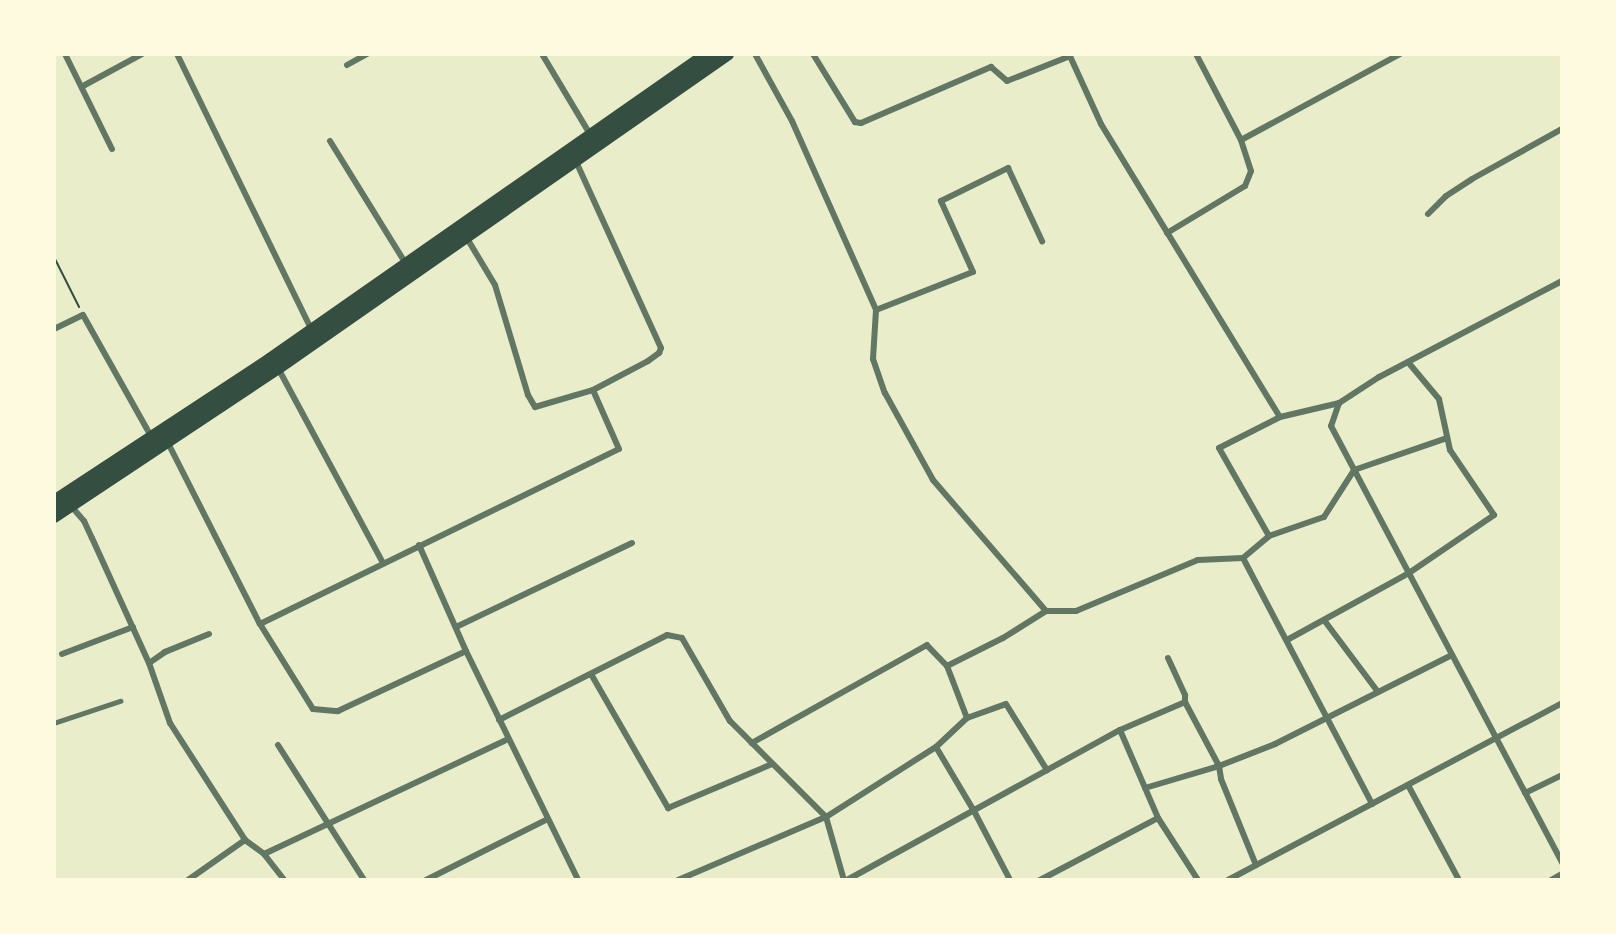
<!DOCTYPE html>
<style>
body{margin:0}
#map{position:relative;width:1616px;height:934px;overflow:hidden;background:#e9edc9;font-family:Figtree,sans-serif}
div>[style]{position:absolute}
.path>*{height:2px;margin:-1px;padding:0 1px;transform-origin:1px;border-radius:1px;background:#344e41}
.service>*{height:4.5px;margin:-2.25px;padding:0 2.25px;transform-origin:2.25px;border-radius:2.25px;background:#617663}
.minor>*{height:6px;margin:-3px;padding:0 3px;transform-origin:3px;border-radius:3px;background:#617663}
.primary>*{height:14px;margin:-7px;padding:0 7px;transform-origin:7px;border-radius:7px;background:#344e41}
span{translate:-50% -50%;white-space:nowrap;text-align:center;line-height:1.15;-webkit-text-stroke:4.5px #fefae0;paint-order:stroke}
.frame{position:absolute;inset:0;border:56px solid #fefae0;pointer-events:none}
</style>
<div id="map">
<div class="path">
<div style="left:54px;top:257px;width:56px;rotate:63.4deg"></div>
</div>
<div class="service">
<div style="left:54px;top:723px;width:70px;rotate:-18.4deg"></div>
</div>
<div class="minor">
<div style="left:65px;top:54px;width:106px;rotate:63.7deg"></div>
<div style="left:177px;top:54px;width:301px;rotate:64deg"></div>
<div style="left:542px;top:54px;width:96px;rotate:59.1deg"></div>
<div style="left:755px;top:54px;width:77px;rotate:61.1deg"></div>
<div style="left:792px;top:121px;width:207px;rotate:66deg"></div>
<div style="left:876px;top:310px;width:49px;rotate:93.5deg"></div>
<div style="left:873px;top:359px;width:36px;rotate:71deg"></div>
<div style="left:885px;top:393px;width:99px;rotate:61.1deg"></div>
<div style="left:933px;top:480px;width:173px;rotate:49.2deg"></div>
<div style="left:813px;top:54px;width:80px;rotate:58.3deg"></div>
<div style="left:855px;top:122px;width:6px;rotate:9deg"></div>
<div style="left:861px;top:123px;width:142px;rotate:-23.3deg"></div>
<div style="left:991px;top:67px;width:21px;rotate:41deg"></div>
<div style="left:1007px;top:81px;width:68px;rotate:-21.6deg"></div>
<div style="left:1069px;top:54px;width:77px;rotate:65.4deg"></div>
<div style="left:1101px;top:124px;width:343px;rotate:58.6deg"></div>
<div style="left:1280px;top:417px;width:61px;rotate:-13.3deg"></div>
<div style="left:347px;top:65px;width:23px;rotate:-29deg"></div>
<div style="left:83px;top:86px;width:67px;rotate:-28.5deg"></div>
<div style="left:1241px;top:140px;width:181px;rotate:-28.4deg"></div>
<div style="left:330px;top:141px;width:145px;rotate:58.3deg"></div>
<div style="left:1428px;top:214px;width:25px;rotate:-45deg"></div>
<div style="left:1446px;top:196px;width:31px;rotate:-33deg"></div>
<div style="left:1472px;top:179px;width:103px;rotate:-29.1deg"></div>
<div style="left:1167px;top:233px;width:91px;rotate:-31.1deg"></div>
<div style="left:1245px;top:186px;width:16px;rotate:-68deg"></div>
<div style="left:1251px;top:171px;width:33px;rotate:-108deg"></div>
<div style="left:1241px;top:140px;width:97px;rotate:-117.6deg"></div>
<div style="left:465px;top:235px;width:58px;rotate:59deg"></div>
<div style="left:495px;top:285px;width:115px;rotate:73.3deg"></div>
<div style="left:528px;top:395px;width:14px;rotate:60deg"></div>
<div style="left:535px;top:407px;width:60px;rotate:-16.3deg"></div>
<div style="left:593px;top:390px;width:62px;rotate:-27.8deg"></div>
<div style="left:648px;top:361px;width:14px;rotate:-36deg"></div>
<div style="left:659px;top:353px;width:5px;rotate:-68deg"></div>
<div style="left:661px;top:348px;width:208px;rotate:-114.5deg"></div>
<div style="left:1562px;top:281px;width:207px;rotate:152.3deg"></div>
<div style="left:1379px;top:377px;width:48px;rotate:147deg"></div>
<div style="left:1339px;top:403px;width:24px;rotate:109deg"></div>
<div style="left:1331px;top:426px;width:494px;rotate:62.1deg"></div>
<div style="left:876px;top:310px;width:104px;rotate:-21.4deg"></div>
<div style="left:973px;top:272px;width:78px;rotate:-114.3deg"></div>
<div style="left:941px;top:201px;width:75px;rotate:-26.2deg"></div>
<div style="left:1008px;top:168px;width:81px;rotate:65deg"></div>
<div style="left:54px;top:329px;width:32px;rotate:-26deg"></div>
<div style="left:83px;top:315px;width:141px;rotate:60.7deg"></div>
<div style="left:278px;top:368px;width:221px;rotate:61.7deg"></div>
<div style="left:167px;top:441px;width:205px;rotate:63.1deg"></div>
<div style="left:260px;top:624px;width:100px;rotate:58.1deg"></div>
<div style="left:313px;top:709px;width:25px;rotate:5deg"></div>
<div style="left:338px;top:711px;width:141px;rotate:-25.1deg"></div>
<div style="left:71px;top:506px;width:20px;rotate:49deg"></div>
<div style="left:84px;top:521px;width:19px;rotate:65deg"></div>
<div style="left:92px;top:538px;width:137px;rotate:65.5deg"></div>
<div style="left:1269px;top:536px;width:101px;rotate:-119.6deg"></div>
<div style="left:1219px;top:448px;width:68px;rotate:-26.9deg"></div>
<div style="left:419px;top:545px;width:116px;rotate:66.1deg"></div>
<div style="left:466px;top:651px;width:255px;rotate:63.9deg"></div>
<div style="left:1243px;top:558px;width:34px;rotate:-40deg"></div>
<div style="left:1269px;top:536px;width:58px;rotate:-19.1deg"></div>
<div style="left:1324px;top:517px;width:56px;rotate:-57.4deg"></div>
<div style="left:1354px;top:470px;width:98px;rotate:-19deg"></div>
<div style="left:1324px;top:620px;width:90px;rotate:53.1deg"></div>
<div style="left:260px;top:624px;width:399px;rotate:-26deg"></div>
<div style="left:619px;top:449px;width:64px;rotate:-113.8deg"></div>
<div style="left:456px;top:627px;width:195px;rotate:-25.5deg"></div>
<div style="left:209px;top:634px;width:48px;rotate:157.8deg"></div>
<div style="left:165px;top:652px;width:19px;rotate:145deg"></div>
<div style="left:149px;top:663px;width:64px;rotate:70.7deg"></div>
<div style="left:170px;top:723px;width:139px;rotate:57.3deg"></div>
<div style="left:245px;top:840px;width:24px;rotate:36deg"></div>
<div style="left:264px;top:854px;width:33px;rotate:52deg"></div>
<div style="left:1287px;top:640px;width:139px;rotate:-28.8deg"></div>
<div style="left:1409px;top:573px;width:103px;rotate:-34.3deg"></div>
<div style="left:1494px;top:515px;width:78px;rotate:-124.1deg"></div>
<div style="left:1450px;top:450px;width:52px;rotate:-102.2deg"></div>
<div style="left:1439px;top:399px;width:48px;rotate:-130deg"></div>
<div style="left:62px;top:654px;width:76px;rotate:-20.8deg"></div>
<div style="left:1168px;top:658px;width:41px;rotate:65.3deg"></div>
<div style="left:1185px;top:695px;width:7px;rotate:90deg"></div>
<div style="left:1185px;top:702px;width:72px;rotate:62deg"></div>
<div style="left:1219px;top:766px;width:13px;rotate:81deg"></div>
<div style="left:1221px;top:779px;width:93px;rotate:67.9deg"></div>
<div style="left:947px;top:666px;width:63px;rotate:-26.6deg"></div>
<div style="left:1003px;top:638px;width:51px;rotate:-32.1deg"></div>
<div style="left:1046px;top:611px;width:30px"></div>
<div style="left:1076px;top:611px;width:132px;rotate:-22.7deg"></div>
<div style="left:1198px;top:560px;width:45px;rotate:-2.5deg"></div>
<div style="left:1243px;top:558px;width:278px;rotate:62.3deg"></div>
<div style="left:591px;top:674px;width:155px;rotate:60.1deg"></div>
<div style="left:668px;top:808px;width:113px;rotate:-22.9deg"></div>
<div style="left:967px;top:718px;width:41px;rotate:-19.7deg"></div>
<div style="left:1006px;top:704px;width:78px;rotate:58.2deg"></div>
<div style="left:499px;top:720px;width:188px;rotate:-26.8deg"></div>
<div style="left:667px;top:635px;width:15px;rotate:11deg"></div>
<div style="left:682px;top:638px;width:96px;rotate:60deg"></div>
<div style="left:730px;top:721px;width:136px;rotate:45deg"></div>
<div style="left:826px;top:817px;width:66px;rotate:74.1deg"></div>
<div style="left:1120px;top:730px;width:96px;rotate:66.6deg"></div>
<div style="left:278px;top:745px;width:160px;rotate:57.5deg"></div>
<div style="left:936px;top:747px;width:74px;rotate:59.3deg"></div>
<div style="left:974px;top:811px;width:78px;rotate:62.4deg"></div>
<div style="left:1408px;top:785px;width:108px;rotate:61.8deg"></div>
<div style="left:1145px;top:788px;width:77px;rotate:-16.6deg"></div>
<div style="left:1219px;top:766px;width:60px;rotate:-21.4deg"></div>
<div style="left:1275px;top:744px;width:198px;rotate:-26.7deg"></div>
<div style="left:1525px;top:793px;width:41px;rotate:-25.9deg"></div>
<div style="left:264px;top:854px;width:270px;rotate:-25.2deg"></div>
<div style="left:188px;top:880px;width:70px;rotate:-35.1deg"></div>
<div style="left:426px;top:880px;width:136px;rotate:-26.6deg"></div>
<div style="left:678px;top:880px;width:161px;rotate:-23.1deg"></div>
<div style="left:826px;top:817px;width:130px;rotate:-32.5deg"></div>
<div style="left:936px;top:747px;width:42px;rotate:-43.1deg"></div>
<div style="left:967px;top:718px;width:56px;rotate:-111deg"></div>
<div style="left:947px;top:666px;width:29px;rotate:-134deg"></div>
<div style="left:927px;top:645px;width:201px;rotate:150.8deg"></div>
<div style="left:847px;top:880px;width:311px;rotate:-28.8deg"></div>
<div style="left:1120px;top:730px;width:71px;rotate:-23.3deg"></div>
<div style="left:1040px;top:880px;width:133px;rotate:-27.7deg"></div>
<div style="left:1158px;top:818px;width:74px;rotate:57.2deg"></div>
<div style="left:1228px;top:880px;width:378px;rotate:-27.9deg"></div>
<div style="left:1551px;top:880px;width:13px;rotate:-29deg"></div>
</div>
<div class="primary">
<div style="left:54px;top:502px;width:258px;rotate:-33.3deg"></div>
<div style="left:270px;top:360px;width:534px;rotate:-34.94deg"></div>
<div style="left:54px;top:516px;width:268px;rotate:-33.6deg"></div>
<div style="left:277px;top:368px;width:549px;rotate:-34.91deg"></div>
</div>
<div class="frame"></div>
</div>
